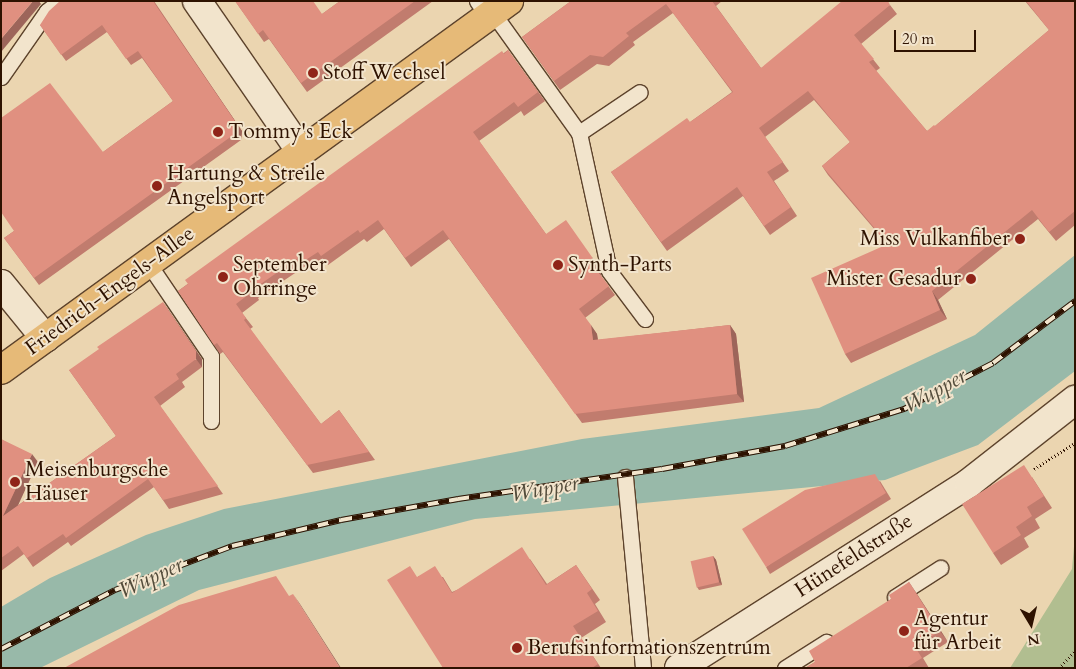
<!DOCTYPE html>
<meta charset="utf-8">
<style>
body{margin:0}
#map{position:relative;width:1076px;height:669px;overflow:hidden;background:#ebd5b0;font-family:Cardo,serif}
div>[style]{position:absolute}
.green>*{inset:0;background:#b1be90}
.water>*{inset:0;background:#98b9a9}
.path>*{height:3px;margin-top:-1.5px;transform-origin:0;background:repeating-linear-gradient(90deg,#2e1200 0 1px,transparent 0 3.5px)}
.roads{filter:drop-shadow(1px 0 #5d432c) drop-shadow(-1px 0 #5d432c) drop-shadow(0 1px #5d432c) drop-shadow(0 -1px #5d432c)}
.lane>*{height:15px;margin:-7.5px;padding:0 7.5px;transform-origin:7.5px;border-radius:7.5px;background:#f2e4cc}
.street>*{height:28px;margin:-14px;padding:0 14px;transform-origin:14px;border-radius:14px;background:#f2e4cc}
.secondary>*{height:28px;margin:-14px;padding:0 14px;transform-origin:14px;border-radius:14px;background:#f2e4cc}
.primary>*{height:28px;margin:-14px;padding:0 14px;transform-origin:14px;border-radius:14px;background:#e6ba78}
.rail>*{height:5.5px;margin-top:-2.75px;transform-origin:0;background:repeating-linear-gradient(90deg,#f2e4cc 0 11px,#2e1200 0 22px);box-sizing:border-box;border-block:1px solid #2e1200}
.wall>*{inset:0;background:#c17c6e}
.shaded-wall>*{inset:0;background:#9d655a}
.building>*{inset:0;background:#e09080;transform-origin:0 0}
.dots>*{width:14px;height:14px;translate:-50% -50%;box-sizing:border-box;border:2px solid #f2e4cc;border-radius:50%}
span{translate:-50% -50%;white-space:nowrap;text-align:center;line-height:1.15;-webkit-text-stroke:4px #f2e4cc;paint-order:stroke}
.poi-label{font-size:21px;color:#2e1200}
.left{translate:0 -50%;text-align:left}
.right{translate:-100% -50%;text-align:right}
.street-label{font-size:21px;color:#2e1200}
.water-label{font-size:22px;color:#534c3b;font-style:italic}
.frame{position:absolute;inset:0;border:2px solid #2e1200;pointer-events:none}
.north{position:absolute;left:1006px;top:599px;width:50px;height:50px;-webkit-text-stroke:4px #f2e4cc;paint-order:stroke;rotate:171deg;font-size:14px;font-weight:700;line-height:20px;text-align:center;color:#2e1200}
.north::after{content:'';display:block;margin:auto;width:18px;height:22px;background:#2e1200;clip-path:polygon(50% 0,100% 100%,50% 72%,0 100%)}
.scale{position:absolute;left:894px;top:30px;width:82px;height:22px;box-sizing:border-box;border:2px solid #2e1200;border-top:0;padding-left:6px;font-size:15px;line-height:18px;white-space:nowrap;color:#2e1200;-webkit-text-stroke:4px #f2e4cc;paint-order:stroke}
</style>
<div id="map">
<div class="green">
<div style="clip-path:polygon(1075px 535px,1075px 668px,1010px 668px,1072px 569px)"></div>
</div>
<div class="water">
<div style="clip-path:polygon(1075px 255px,1075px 371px,978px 445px,885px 480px,475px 519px,199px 590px,40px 668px,1px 668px,1px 607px,50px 578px,146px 535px,224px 509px,582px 439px,819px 408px,975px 335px)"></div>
</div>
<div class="path">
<div style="left:1034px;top:469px;width:49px;rotate:-32.4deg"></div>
<div style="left:1059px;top:668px;width:23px;rotate:-47deg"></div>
</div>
<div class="roads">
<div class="lane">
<div style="left:477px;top:1px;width:19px;rotate:55deg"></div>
<div style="left:493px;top:13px;width:148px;rotate:54.4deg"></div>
<div style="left:579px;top:133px;width:73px;rotate:-33.9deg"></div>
<div style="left:1px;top:77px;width:80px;rotate:-55.1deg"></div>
<div style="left:47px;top:11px;width:16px;rotate:-38deg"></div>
<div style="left:579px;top:133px;width:141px;rotate:77.7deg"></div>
<div style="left:609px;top:271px;width:60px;rotate:53.1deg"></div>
<div style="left:148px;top:263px;width:112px;rotate:55.9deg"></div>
<div style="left:211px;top:356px;width:65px;rotate:90deg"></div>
<div style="left:625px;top:477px;width:192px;rotate:84.6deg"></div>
<div style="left:895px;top:597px;width:54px;rotate:-32.8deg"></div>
<div style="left:785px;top:668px;width:49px;rotate:-32.4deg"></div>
</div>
<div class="street">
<div style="left:197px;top:1px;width:183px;rotate:55.4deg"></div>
<div style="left:1px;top:284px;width:70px;rotate:50.8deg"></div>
</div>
<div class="secondary">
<div style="left:679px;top:668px;width:344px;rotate:-32.5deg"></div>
<div style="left:969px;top:483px;width:135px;rotate:-38.1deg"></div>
</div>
<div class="primary">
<div style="left:1px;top:370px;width:628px;rotate:-35.99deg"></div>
</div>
</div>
<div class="rail">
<div style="left:1px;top:649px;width:128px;rotate:-27.4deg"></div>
<div style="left:115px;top:590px;width:125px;rotate:-20.6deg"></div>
<div style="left:232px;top:546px;width:112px;rotate:-13.4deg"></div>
<div style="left:341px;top:520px;width:119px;rotate:-10.2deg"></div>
<div style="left:458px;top:499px;width:206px;rotate:-8.4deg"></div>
<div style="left:662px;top:469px;width:125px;rotate:-10.6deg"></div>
<div style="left:785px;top:446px;width:125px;rotate:-17.3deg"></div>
<div style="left:904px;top:409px;width:100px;rotate:-27.3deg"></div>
<div style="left:993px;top:363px;width:103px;rotate:-37.1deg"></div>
</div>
<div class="wall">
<div style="clip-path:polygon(154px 1px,242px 131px,241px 140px,39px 285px,4px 238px,14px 231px,103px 152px,173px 101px,142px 58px,131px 65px,107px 32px,66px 61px,40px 25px)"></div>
<div style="clip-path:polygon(235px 1px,322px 14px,340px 1px,433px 1px,307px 92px,269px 39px,264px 42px)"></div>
<div style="clip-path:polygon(571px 1px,722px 1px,716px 6px,761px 68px,890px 5px,897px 14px,861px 44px,880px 68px,876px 71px,927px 131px,935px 126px,1049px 30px,1025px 1px,1075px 1px,1075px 225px,1056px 241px,1038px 219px,938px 300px,947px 319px,851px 363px,845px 354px,887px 244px,828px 175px,822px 166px,850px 142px,814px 100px,765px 137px,789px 171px,774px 181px,797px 216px,770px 235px,743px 196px,667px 251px,611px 172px,690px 122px,732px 92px,673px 13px,633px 42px,635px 45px,609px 66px,597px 64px,560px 90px,522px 37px)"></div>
<div style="clip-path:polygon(508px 50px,545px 101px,524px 116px,521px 111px,479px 141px,546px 234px,598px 266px,601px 276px,615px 295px,585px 318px,597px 334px,598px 340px,730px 325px,736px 334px,744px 402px,582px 423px,449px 239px,411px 267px,384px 229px,367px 242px,364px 239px,328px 265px,324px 260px,310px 270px,307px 265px,258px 298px,259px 300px,242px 313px,253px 327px,250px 329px,321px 424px,339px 410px,375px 460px,313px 473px,223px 352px,220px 354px,178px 291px)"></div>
<div style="clip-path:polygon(202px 359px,202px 367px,182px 382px,185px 387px,160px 406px,223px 494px,169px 509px,154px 487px,71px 546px,68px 542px,33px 567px,24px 554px,1px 571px,1px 439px,38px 462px,17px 506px,116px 436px,69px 370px)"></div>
<div style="clip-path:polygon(1032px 477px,1052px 508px,1035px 519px,1040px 528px,1024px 538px,1029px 547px,1001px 565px,993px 553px)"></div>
<div style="clip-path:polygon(880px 481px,891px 499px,770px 574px,766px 567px)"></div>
<div style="clip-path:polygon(713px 556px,716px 560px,722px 585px,699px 590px,697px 587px)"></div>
<div style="clip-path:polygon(530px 559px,547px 584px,576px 565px,600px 600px,595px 604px,606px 622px,581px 638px,601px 668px,443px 668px,418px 576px,443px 577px,452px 592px)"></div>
<div style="clip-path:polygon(909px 582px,948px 642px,923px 658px,929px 668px,805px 668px,815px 662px,891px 599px)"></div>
</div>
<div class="shaded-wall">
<div style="clip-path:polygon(33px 1px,39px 1px,41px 4px,1px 52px,1px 39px)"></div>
<div style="clip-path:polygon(153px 1px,242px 131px,241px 140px,236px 133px)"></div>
<div style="clip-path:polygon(592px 257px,598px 266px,602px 277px,595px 268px)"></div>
<div style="clip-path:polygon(932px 291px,938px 300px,947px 319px,940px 310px)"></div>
<div style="clip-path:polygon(163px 302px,202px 359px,202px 367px,196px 359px)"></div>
<div style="clip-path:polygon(591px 325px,597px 334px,599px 349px,593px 340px)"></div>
<div style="clip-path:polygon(730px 325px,736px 334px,744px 402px,737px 394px)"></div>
<div style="clip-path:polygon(32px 454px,38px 462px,9px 525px,3px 516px)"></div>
<div style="clip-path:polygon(713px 556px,716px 560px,722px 585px,719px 582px)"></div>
<div style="clip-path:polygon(909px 582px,917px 594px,948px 642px,940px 631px)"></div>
<div style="clip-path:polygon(293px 594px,300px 604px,341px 668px,340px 668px)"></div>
</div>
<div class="building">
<div style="clip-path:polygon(1px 1px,33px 1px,1px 39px)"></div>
<div style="clip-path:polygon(60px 1px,153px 1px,237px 124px,236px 133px,34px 278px,4px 238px,14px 231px,1px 212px,1px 118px,50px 83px,103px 152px,173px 101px,138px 51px,126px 59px,102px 25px,61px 55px,40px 25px,49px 11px)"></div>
<div style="clip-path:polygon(235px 1px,313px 1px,322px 14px,340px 1px,415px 1px,301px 83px,263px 30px,258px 34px)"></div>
<div style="clip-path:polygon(571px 1px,712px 1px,761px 68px,842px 1px,888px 1px,890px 5px,854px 35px,874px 59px,869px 62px,927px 131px,934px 125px,935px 126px,1049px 30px,1026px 1px,1075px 1px,1075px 211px,1049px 232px,1032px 210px,932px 291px,940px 310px,845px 354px,811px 278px,888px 244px,822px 166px,850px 142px,808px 91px,759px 128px,783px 162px,767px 172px,791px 207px,764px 226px,737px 187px,661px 242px,611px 172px,687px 118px,690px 122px,733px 92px,666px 4px,626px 33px,629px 36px,603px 57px,590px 55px,554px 81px,522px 37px)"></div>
<div style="clip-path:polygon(508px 50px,538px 92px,518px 107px,514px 102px,473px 132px,546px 234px,566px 220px,592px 257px,595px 268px,609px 286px,579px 309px,591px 325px,593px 340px,730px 325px,737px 394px,575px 414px,443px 230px,405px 258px,378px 220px,360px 233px,358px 230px,321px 256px,318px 252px,304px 261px,301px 256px,252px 290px,253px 291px,236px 304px,246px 318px,244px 320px,321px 424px,339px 410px,369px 452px,307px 465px,217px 343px,214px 345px,178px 291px,188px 284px,185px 280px,467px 76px,502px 51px,504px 54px)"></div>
<div style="clip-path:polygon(163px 302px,196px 351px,196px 359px,176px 374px,179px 379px,154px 397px,218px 486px,163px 500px,148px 479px,66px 538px,63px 534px,27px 558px,18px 546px,1px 558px,1px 439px,32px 454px,3px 516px,116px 436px,69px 370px,99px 349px,97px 347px)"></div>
<div style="clip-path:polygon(1024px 465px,1044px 496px,1027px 507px,1032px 516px,1016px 527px,1021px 535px,993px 553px,962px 504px)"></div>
<div style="clip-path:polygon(875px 474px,886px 493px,766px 567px,742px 529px,805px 490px)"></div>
<div style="clip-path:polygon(522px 547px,546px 585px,576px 565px,592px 589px,587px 593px,598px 611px,573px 626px,598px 664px,592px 668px,443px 668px,387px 580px,410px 566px,417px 577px,435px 566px,452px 593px)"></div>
<div style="left:713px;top:556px;width:27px;height:23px;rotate:77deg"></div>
<div style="clip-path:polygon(276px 576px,289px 596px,293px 594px,340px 668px,64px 668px,179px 605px)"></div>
<div style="clip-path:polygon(909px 582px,940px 631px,915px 647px,922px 658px,906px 668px,805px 668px,815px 662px,809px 651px,891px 599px,889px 595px)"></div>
</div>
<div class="dots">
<div style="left:313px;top:73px;background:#8f2418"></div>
<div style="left:218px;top:132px;background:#8f2418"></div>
<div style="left:157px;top:186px;background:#8f2418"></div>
<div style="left:1020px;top:239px;background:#8f2418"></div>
<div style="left:558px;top:265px;background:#8f2418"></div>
<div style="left:223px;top:277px;background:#8f2418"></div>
<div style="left:971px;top:279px;background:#8f2418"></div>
<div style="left:15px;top:482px;background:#8f2418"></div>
<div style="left:904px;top:631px;background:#8f2418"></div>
<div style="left:517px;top:648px;background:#8f2418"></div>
</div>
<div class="poi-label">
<span class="left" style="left:323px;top:73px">Stoff Wechsel</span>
<span class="left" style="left:228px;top:132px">Tommy's Eck</span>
<span class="left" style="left:167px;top:186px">Hartung &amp; Streile<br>Angelsport</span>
<span class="right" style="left:1010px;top:239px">Miss Vulkanfiber</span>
<span class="left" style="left:233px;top:277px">September<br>Ohrringe</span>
<span class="left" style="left:568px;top:265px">Synth-Parts</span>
<span class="right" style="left:961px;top:279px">Mister Gesadur</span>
<span class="left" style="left:25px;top:482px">Meisenburgsche<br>Häuser</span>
<span class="left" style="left:914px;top:631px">Agentur<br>für Arbeit</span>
<span class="left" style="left:527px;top:648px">Berufsinformationszentrum</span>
</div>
<div class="street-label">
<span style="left:110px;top:291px;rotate:-36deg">Friedrich-Engels-Allee</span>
<span style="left:854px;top:556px;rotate:-33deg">Hünefeldstraße</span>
</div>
<div class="water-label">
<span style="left:935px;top:391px;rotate:-29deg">Wupper</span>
<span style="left:545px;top:489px;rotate:-10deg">Wupper</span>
<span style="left:151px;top:578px;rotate:-25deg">Wupper</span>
</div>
<div class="frame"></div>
<div class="north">N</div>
<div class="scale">20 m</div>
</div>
